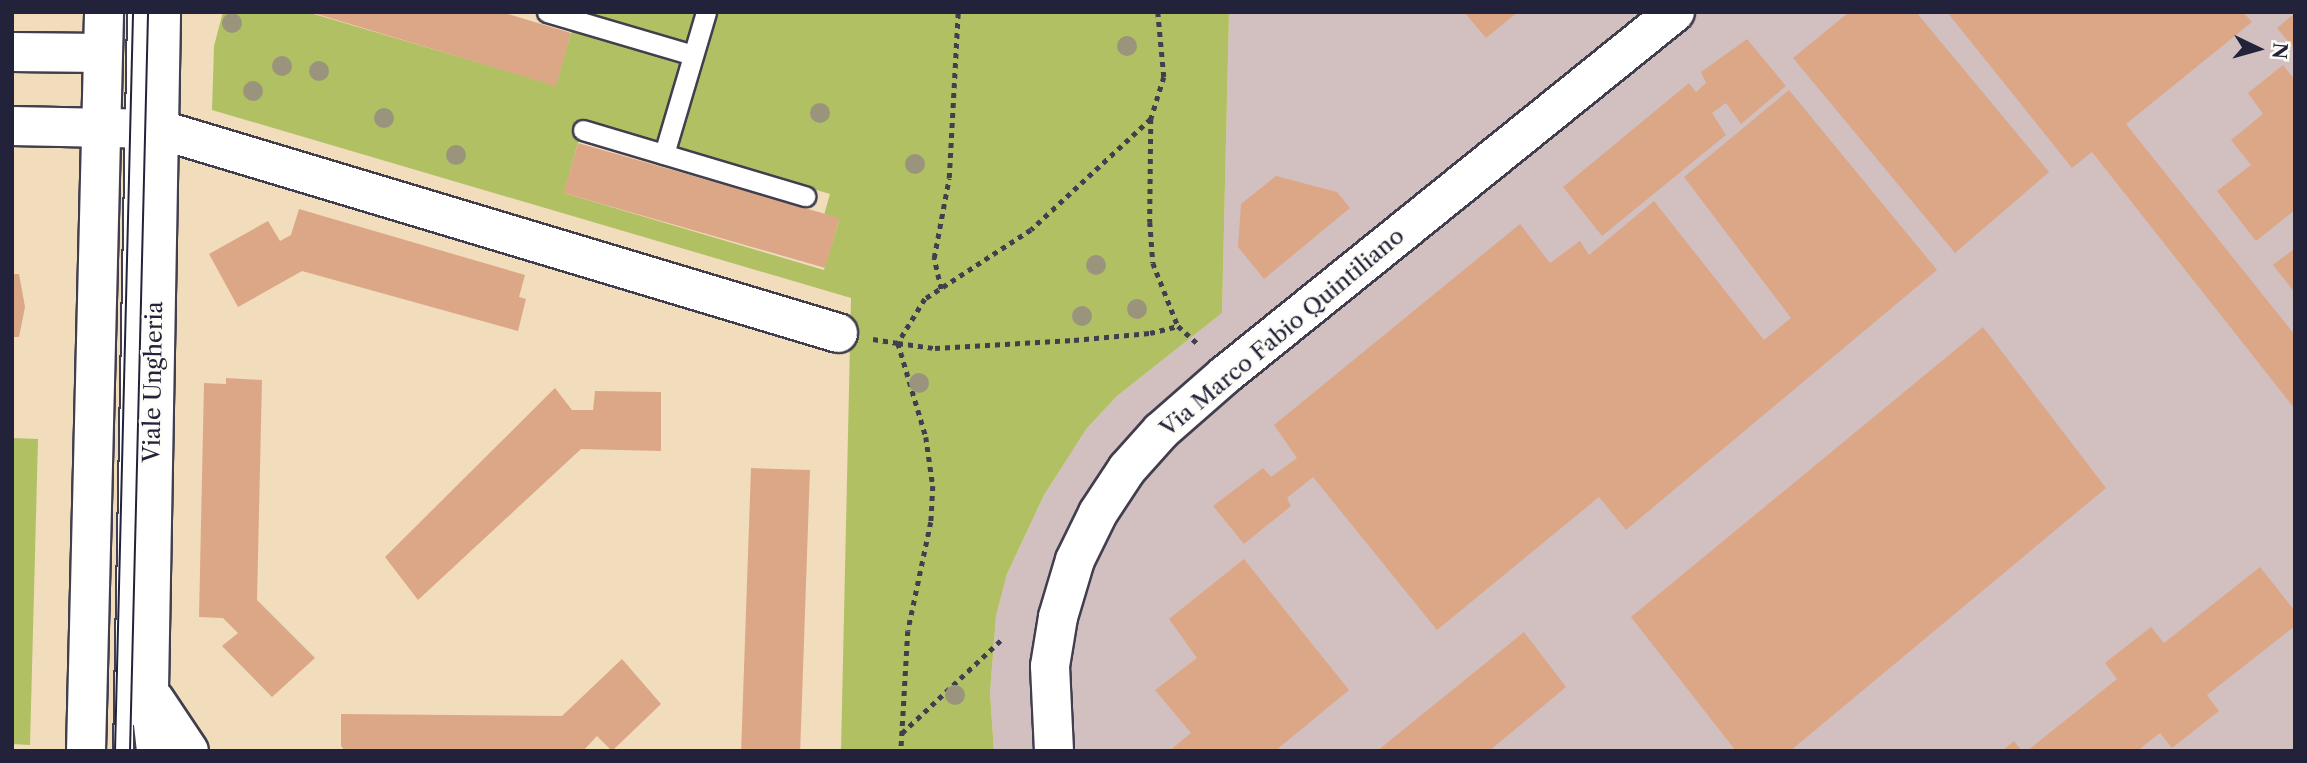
<!DOCTYPE html>
<style>
body{margin:0}
#map{position:relative;width:2307px;height:763px;overflow:hidden;background:#f1dcbc;font-family:"Libre Caslon Text",serif}
div>[style]{position:absolute}
.industrial>*{inset:0;background:#d2bfc0}
.green>*{inset:0;background:#b1c063}
.building>*{inset:0;background:#dca787;transform-origin:0 0}
.path>*{height:4.5px;margin-top:-2.25px;transform-origin:0;background:repeating-linear-gradient(90deg,#413e4e 0 5px,transparent 0 10px)}
.roads{filter:drop-shadow(2px 0 #413e4e) drop-shadow(-2px 0 #413e4e) drop-shadow(0 2px #413e4e) drop-shadow(0 -2px #413e4e)}
.lane>*{height:19px;margin:-9.5px;padding:0 9.5px;transform-origin:9.5px;border-radius:9.5px;background:#fff}
.street>*{height:38px;margin:-19px;padding:0 19px;transform-origin:19px;border-radius:19px;background:#fff}
.tram>*{height:2px;margin:-1px;padding:0 1px;transform-origin:1px;border-radius:1px;background:#22223b}
.trees>*{width:20px;height:20px;margin:-10px;border-radius:50%;background:#9b947d}
span{translate:-50% -50%;white-space:nowrap;text-align:center;line-height:1.15;-webkit-text-stroke:5px #fdfcf7;paint-order:stroke}
.street-label{font-size:23px;color:#22223b}
.frame{position:absolute;inset:0;border:14px solid #22223b;pointer-events:none}
.north{position:absolute;left:2223px;top:14px;width:70px;height:70px;-webkit-text-stroke:5px #fdfcf7;paint-order:stroke;rotate:95deg;font-size:19px;font-weight:700;line-height:28px;text-align:center;color:#22223b}
.north::after{content:'';display:block;margin:auto;width:24px;height:32px;background:#22223b;clip-path:polygon(50% 0,100% 100%,50% 72%,0 100%)}
</style>
<div id="map">
<div class="industrial">
<div style="clip-path:polygon(1229px 12px,2295px 12px,2295px 751px,994px 751px,990px 693px,996px 616px,1007px 574px,1044px 495px,1087px 428px,1117px 396px,1222px 313px)"></div>
</div>
<div class="green">
<div style="clip-path:polygon(223px 12px,307px 12px,555px 85px,573px 27px,683px 59px,659px 143px,584px 121px,564px 193px,824px 270px,839px 220px,824px 215px,830px 194px,672px 147px,712px 12px,1229px 12px,1222px 313px,1117px 396px,1087px 428px,1044px 495px,1007px 574px,996px 616px,990px 693px,994px 751px,841px 751px,851px 298px,212px 110px,214px 46px)"></div>
<div style="clip-path:polygon(575px 12px,697px 12px,687px 45px)"></div>
<div style="clip-path:polygon(12px 438px,38px 439px,30px 745px,12px 744px)"></div>
</div>
<div class="building">
<div style="clip-path:polygon(310px 12px,501px 12px,571px 33px,556px 86px)"></div>
<div style="clip-path:polygon(1464px 12px,1518px 12px,1486px 38px)"></div>
<div style="clip-path:polygon(1849px 12px,1916px 12px,2049px 172px,1955px 253px,1793px 58px)"></div>
<div style="clip-path:polygon(1947px 12px,2243px 12px,2252px 22px,2126px 124px,2295px 335px,2295px 409px,2092px 152px,2072px 168px)"></div>
<div style="clip-path:polygon(2295px 13px,2295px 50px,2277px 28px)"></div>
<div style="clip-path:polygon(1747px 39px,1786px 86px,1741px 124px,1726px 103px,1712px 113px,1726px 135px,1602px 236px,1563px 187px,1689px 83px,1696px 92px,1706px 83px,1701px 72px)"></div>
<div style="clip-path:polygon(2283px 65px,2295px 80px,2295px 210px,2256px 241px,2217px 191px,2251px 165px,2231px 140px,2263px 114px,2248px 93px)"></div>
<div style="clip-path:polygon(1789px 90px,1937px 270px,1626px 530px,1599px 497px,1437px 630px,1313px 477px,1287px 498px,1291px 506px,1244px 544px,1213px 506px,1263px 468px,1271px 477px,1297px 458px,1274px 425px,1520px 224px,1550px 263px,1580px 241px,1589px 255px,1654px 201px,1764px 340px,1791px 318px,1684px 177px)"></div>
<div style="left:578px;top:143px;width:272px;height:52px;rotate:16deg"></div>
<div style="clip-path:polygon(1276px 176px,1337px 192px,1350px 208px,1264px 279px,1238px 247px,1241px 204px)"></div>
<div style="clip-path:polygon(299px 209px,525px 275px,519px 297px,526px 299px,518px 331px,302px 271px,238px 307px,209px 254px,268px 221px,280px 241px,291px 235px)"></div>
<div style="clip-path:polygon(2295px 248px,2295px 293px,2273px 265px)"></div>
<div style="clip-path:polygon(12px 274px,19px 274px,25px 307px,19px 337px,12px 337px)"></div>
<div style="clip-path:polygon(1983px 327px,2106px 488px,1790px 751px,1736px 751px,1631px 617px)"></div>
<div style="clip-path:polygon(226px 378px,262px 380px,257px 600px,315px 658px,272px 697px,222px 646px,238px 633px,223px 618px,199px 617px,204px 383px,226px 384px)"></div>
<div style="clip-path:polygon(555px 388px,572px 410px,593px 410px,595px 391px,661px 392px,661px 451px,581px 449px,418px 600px,385px 557px)"></div>
<div style="left:751px;top:468px;width:59px;height:283px;rotate:2deg"></div>
<div style="clip-path:polygon(1244px 559px,1349px 690px,1275px 751px,1169px 751px,1191px 733px,1155px 690px,1197px 658px,1169px 619px)"></div>
<div style="clip-path:polygon(2260px 567px,2295px 611px,2295px 626px,2207px 695px,2219px 711px,2172px 748px,2160px 733px,2137px 751px,2027px 751px,2117px 679px,2105px 663px,2151px 627px,2164px 643px)"></div>
<div style="clip-path:polygon(1524px 632px,1566px 687px,1489px 751px,1377px 751px)"></div>
<div style="clip-path:polygon(622px 659px,661px 704px,612px 751px,597px 736px,583px 751px,345px 751px,341px 746px,341px 714px,562px 716px)"></div>
<div style="clip-path:polygon(2014px 741px,2022px 751px,2002px 751px)"></div>
</div>
<div class="path">
<div style="left:1158px;top:12px;width:65px;rotate:84.7deg"></div>
<div style="left:1164px;top:77px;width:44px;rotate:107.2deg"></div>
<div style="left:1151px;top:119px;width:103px;rotate:90.6deg"></div>
<div style="left:1150px;top:222px;width:41px;rotate:85.8deg"></div>
<div style="left:1153px;top:263px;width:68px;rotate:68.4deg"></div>
<div style="left:1151px;top:119px;width:163px;rotate:137.2deg"></div>
<div style="left:1031px;top:230px;width:126px;rotate:146.9deg"></div>
<div style="left:925px;top:299px;width:52px;rotate:121.5deg"></div>
<div style="left:898px;top:343px;width:37px;rotate:8deg"></div>
<div style="left:935px;top:348px;width:139px;rotate:-3.3deg"></div>
<div style="left:1074px;top:340px;width:76px;rotate:-5.3deg"></div>
<div style="left:1150px;top:333px;width:29px;rotate:-14deg"></div>
<div style="left:1178px;top:326px;width:25px;rotate:42deg"></div>
<div style="left:941px;top:289px;width:32px;rotate:-103deg"></div>
<div style="left:934px;top:258px;width:81px;rotate:-79.4deg"></div>
<div style="left:949px;top:178px;width:166px;rotate:-86.9deg"></div>
<div style="left:873px;top:339px;width:25px;rotate:9deg"></div>
<div style="left:898px;top:343px;width:98px;rotate:73.4deg"></div>
<div style="left:926px;top:437px;width:49px;rotate:81.9deg"></div>
<div style="left:933px;top:486px;width:36px;rotate:93deg"></div>
<div style="left:931px;top:522px;width:111px;rotate:101.9deg"></div>
<div style="left:908px;top:631px;width:120px;rotate:93.3deg"></div>
<div style="left:902px;top:733px;width:139px;rotate:-43.2deg"></div>
</div>
<div class="roads">
<div class="lane">
<div style="left:547px;top:12px;width:152px;rotate:16.4deg"></div>
<div style="left:583px;top:130px;width:232px;rotate:16.6deg"></div>
<div style="left:664px;top:154px;width:148px;rotate:-73.5deg"></div>
<div style="left:123px;top:751px;width:739px;rotate:-88.91deg"></div>
</div>
<div class="street">
<div style="left:12px;top:52px;width:91px;rotate:0.6deg"></div>
<div style="left:12px;top:126px;width:146px;rotate:1.2deg"></div>
<div style="left:158px;top:129px;width:710px;rotate:16.7deg"></div>
<div style="left:155px;top:700px;width:61px;rotate:56.3deg"></div>
<div style="left:86px;top:751px;width:739px;rotate:-88.6deg"></div>
<div style="left:156px;top:751px;width:62px;rotate:-96.4deg"></div>
<div style="left:149px;top:689px;width:677px;rotate:-88.98deg"></div>
<div style="left:1054px;top:751px;width:85px;rotate:-92.7deg"></div>
<div style="left:1050px;top:666px;width:50px;rotate:-80.7deg"></div>
<div style="left:1058px;top:617px;width:59px;rotate:-73.4deg"></div>
<div style="left:1075px;top:560px;width:52px;rotate:-63.9deg"></div>
<div style="left:1098px;top:513px;width:53px;rotate:-56.6deg"></div>
<div style="left:1127px;top:469px;width:51px;rotate:-48.2deg"></div>
<div style="left:1161px;top:431px;width:85px;rotate:-41.2deg"></div>
<div style="left:1225px;top:375px;width:578px;rotate:-38.89deg"></div>
</div>
</div>
<div class="tram">
<div style="left:115px;top:751px;width:739px;rotate:-88.6deg"></div>
<div style="left:130px;top:751px;width:739px;rotate:-88.6deg"></div>
</div>
<div class="trees">
<div style="left:232px;top:23px"></div>
<div style="left:1127px;top:46px"></div>
<div style="left:282px;top:66px"></div>
<div style="left:319px;top:71px"></div>
<div style="left:253px;top:91px"></div>
<div style="left:820px;top:113px"></div>
<div style="left:384px;top:118px"></div>
<div style="left:456px;top:155px"></div>
<div style="left:915px;top:164px"></div>
<div style="left:1096px;top:265px"></div>
<div style="left:1137px;top:309px"></div>
<div style="left:1082px;top:316px"></div>
<div style="left:919px;top:383px"></div>
<div style="left:955px;top:695px"></div>
</div>
<div class="street-label">
<span style="left:1282px;top:332px;rotate:-40deg">Via Marco Fabio Quintiliano</span>
<span style="left:153px;top:382px;rotate:-89deg">Viale Ungheria</span>
</div>
<div class="frame"></div>
<div class="north">N</div>
</div>
